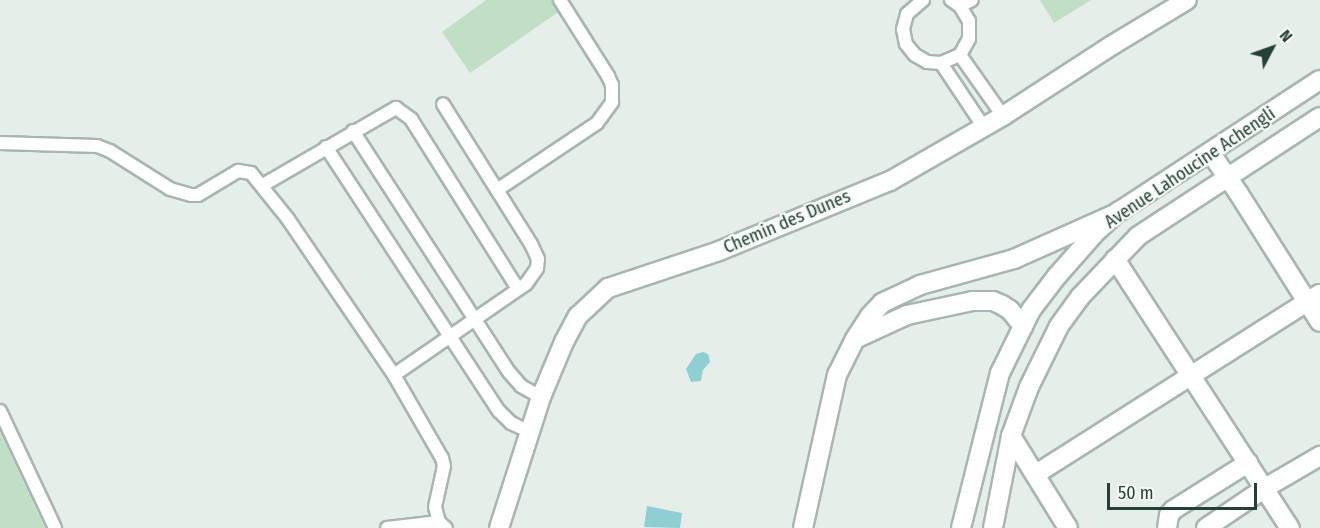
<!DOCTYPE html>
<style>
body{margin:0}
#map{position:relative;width:1320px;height:528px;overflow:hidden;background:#e6eeea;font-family:"Fira Sans Condensed",sans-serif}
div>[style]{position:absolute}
.green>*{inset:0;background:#c0dfc4}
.water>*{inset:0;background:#90cfd1}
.roads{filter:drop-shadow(2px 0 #a8b6b0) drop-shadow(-2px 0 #a8b6b0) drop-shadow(0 2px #a8b6b0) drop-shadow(0 -2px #a8b6b0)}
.service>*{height:12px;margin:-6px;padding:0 6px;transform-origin:6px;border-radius:6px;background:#fff}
.minor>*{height:18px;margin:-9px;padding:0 9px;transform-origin:9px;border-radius:9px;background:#fff}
.tertiary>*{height:18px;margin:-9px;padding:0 9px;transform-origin:9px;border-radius:9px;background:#fff}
span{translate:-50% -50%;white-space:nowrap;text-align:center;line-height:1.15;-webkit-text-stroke:4.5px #f7fbf8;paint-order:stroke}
.street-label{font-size:18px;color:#254036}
.north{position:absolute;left:1242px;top:18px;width:60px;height:60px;-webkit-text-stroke:4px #f7fbf8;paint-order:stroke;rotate:49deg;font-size:16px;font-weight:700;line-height:24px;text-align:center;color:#254036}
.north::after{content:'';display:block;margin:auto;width:21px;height:27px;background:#254036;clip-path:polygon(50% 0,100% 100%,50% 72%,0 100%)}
.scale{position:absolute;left:1107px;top:483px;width:150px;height:27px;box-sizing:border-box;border:3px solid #254036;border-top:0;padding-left:8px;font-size:18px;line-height:21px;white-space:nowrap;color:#254036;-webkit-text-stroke:4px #f7fbf8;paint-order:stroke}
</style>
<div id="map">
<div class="green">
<div style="clip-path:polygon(486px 0,553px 0,560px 11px,470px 73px,442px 32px)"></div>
<div style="clip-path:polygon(1040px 0,1091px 0,1054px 23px)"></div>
<div style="clip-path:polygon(0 432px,45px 528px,0 528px)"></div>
</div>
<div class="water">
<div style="clip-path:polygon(703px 352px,708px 354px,710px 362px,703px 370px,701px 381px,691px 382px,686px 369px,696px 354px)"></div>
<div style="clip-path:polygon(647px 506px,682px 513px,680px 528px,644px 527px)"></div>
</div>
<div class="roads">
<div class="service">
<div style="left:923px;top:0;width:21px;rotate:139deg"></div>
<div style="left:907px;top:14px;width:16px;rotate:105deg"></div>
<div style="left:903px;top:29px;width:15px;rotate:79deg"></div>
<div style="left:906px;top:44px;width:14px;rotate:51deg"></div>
<div style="left:915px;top:55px;width:14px;rotate:30deg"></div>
<div style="left:927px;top:62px;width:14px;rotate:4deg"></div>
<div style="left:941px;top:63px;width:21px;rotate:-23deg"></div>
<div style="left:960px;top:55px;width:18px;rotate:-61deg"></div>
<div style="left:969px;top:39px;width:18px;rotate:-90deg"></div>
<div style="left:969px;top:21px;width:17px;rotate:-121deg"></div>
<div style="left:960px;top:6px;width:11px;rotate:-146deg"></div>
<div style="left:960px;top:6px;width:13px;rotate:-27deg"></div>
<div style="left:960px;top:55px;width:75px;rotate:54.8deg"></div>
<div style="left:941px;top:63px;width:76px;rotate:56.3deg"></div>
<div style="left:353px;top:131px;width:287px;rotate:57.1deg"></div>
<div style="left:509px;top:372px;width:18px;rotate:49deg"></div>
<div style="left:521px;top:386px;width:23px;rotate:29deg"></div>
<div style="left:0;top:143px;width:97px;rotate:1.8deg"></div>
<div style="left:97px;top:146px;width:14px;rotate:21deg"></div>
<div style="left:110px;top:151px;width:71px;rotate:32.3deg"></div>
<div style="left:170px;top:189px;width:22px;rotate:16deg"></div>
<div style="left:191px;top:195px;width:7px"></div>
<div style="left:198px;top:195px;width:47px;rotate:-31deg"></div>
<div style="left:238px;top:171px;width:13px;rotate:9deg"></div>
<div style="left:251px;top:173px;width:59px;rotate:51.2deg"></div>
<div style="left:288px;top:219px;width:189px;rotate:55.8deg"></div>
<div style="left:394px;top:375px;width:96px;rotate:60deg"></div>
<div style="left:442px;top:458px;width:8px;rotate:76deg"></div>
<div style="left:444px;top:466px;width:42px;rotate:102.4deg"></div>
<div style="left:435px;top:507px;width:16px;rotate:75deg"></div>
<div style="left:439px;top:522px;width:9px;rotate:41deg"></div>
<div style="left:326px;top:147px;width:316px;rotate:56.8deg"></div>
<div style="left:499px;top:411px;width:17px;rotate:45deg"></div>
<div style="left:511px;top:423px;width:21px;rotate:25deg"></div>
<div style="left:263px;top:185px;width:154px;rotate:-30.1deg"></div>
<div style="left:396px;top:108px;width:19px;rotate:36deg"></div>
<div style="left:411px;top:119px;width:201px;rotate:57.8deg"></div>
<div style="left:497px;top:190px;width:120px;rotate:-33.8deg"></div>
<div style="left:597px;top:123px;width:26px;rotate:-54deg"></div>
<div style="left:612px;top:102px;width:17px;rotate:-90deg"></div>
<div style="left:612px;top:85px;width:10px;rotate:-114deg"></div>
<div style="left:608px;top:76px;width:90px;rotate:-122.3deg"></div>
<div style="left:394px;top:375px;width:160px;rotate:-34.6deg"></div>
<div style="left:526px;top:284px;width:19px;rotate:-55deg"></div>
<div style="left:537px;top:268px;width:9px;rotate:-84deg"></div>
<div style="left:538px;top:259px;width:17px;rotate:-115deg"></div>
<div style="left:531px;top:244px;width:165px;rotate:-122.2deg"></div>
<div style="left:0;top:411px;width:129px;rotate:64.8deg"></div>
<div style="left:387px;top:528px;width:52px;rotate:-6.6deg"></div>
</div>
<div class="minor">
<div style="left:1210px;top:152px;width:51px;rotate:55.4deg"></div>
<div style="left:1239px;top:194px;width:151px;rotate:57.7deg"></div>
<div style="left:1115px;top:259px;width:321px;rotate:57deg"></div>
<div style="left:857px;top:338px;width:55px;rotate:-24.7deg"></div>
<div style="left:907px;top:315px;width:67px;rotate:-12deg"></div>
<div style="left:973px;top:301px;width:20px"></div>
<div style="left:993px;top:301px;width:10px;rotate:24deg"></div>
<div style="left:1002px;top:305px;width:9px;rotate:32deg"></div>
<div style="left:1010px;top:310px;width:21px;rotate:51deg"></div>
<div style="left:1011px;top:436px;width:108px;rotate:58.2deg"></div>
<div style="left:1036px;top:474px;width:336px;rotate:-32.4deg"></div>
<div style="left:499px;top:528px;width:138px;rotate:-72.2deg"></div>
<div style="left:541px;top:397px;width:60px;rotate:-67.3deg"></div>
<div style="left:564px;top:342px;width:30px;rotate:-62deg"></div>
<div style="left:578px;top:316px;width:41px;rotate:-43deg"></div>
<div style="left:608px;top:288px;width:117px;rotate:-18.4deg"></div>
<div style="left:719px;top:251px;width:185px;rotate:-22.3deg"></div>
<div style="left:890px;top:181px;width:130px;rotate:-29.9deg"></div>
<div style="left:1003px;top:116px;width:132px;rotate:-33deg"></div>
<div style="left:1114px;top:44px;width:85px;rotate:-31.1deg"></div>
<div style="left:803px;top:528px;width:157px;rotate:-77.5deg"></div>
<div style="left:837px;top:375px;width:40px;rotate:-63.4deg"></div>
<div style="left:855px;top:339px;width:27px;rotate:-57deg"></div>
<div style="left:870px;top:316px;width:18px;rotate:-47deg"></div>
<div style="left:882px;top:303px;width:42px;rotate:-25.3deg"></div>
<div style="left:920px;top:285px;width:98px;rotate:-15.5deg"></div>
<div style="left:1014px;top:259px;width:108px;rotate:-24deg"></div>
<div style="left:1167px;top:528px;width:13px;rotate:-81deg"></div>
<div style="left:1169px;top:515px;width:6px;rotate:-51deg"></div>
<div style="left:1173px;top:510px;width:89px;rotate:-32.1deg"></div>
<div style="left:1206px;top:528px;width:71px;rotate:-34.1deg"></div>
<div style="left:1265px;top:488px;width:64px;rotate:-30.2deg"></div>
</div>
<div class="tertiary">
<div style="left:961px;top:528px;width:160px;rotate:-75.9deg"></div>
<div style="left:1000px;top:373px;width:70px;rotate:-63.8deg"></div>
<div style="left:1031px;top:310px;width:43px;rotate:-52.6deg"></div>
<div style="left:1057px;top:276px;width:56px;rotate:-48.6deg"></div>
<div style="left:1094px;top:234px;width:33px;rotate:-43deg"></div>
<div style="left:1118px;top:212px;width:241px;rotate:-33.2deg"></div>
<div style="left:993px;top:528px;width:94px;rotate:-78.9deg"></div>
<div style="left:1011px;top:436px;width:52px;rotate:-69.8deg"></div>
<div style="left:1029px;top:387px;width:68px;rotate:-63.8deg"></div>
<div style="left:1059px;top:326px;width:36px;rotate:-54deg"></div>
<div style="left:1080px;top:297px;width:84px;rotate:-46.4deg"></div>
<div style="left:1138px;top:236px;width:217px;rotate:-33.2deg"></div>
</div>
</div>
<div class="street-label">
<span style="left:1190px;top:168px;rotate:-34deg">Avenue Lahoucine Achengli</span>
<span style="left:787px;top:222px;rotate:-23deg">Chemin des Dunes</span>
</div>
<div class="north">N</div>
<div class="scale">50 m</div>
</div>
